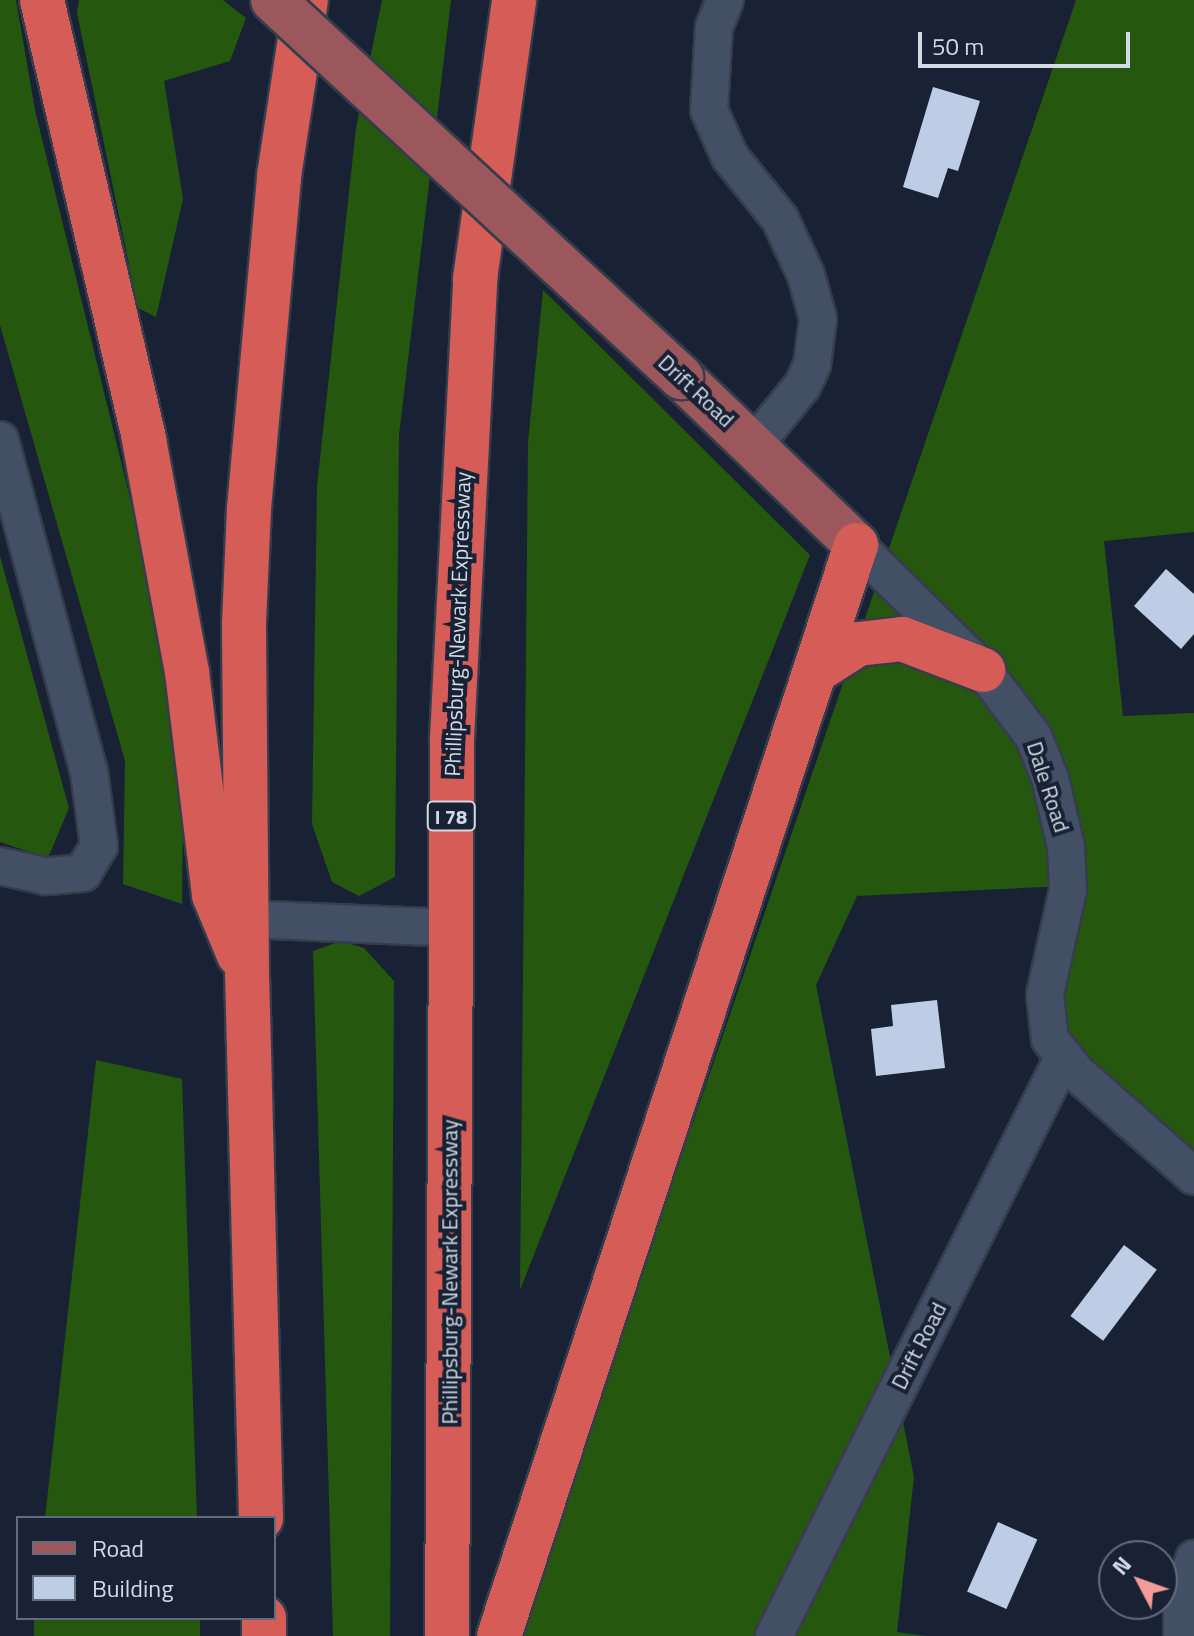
<!DOCTYPE html>
<style>
body{margin:0}
#map{position:relative;width:1194px;height:1636px;overflow:hidden;background:#182234;font-family:"Titillium Web",sans-serif}
div>[style]{position:absolute}
.forest>*{inset:0;background:#25570e;transform-origin:0 0}
.building>*{inset:0;background:#becde5;transform-origin:0 0}
.roads{filter:drop-shadow(2px 0 #353d4c) drop-shadow(-2px 0 #353d4c) drop-shadow(0 2px #353d4c) drop-shadow(0 -2px #353d4c)}
.minor>*{height:36px;margin:-18px;padding:0 18px;transform-origin:18px;border-radius:18px;background:#434f64}
.major>*{height:44px;margin:-22px;padding:0 22px;transform-origin:22px;border-radius:22px;background:#9b575c}
.highway>*{height:44px;margin:-22px;padding:0 22px;transform-origin:22px;border-radius:22px;background:#d65c57}
.bridges{filter:drop-shadow(2px 0 #353d4c) drop-shadow(-2px 0 #353d4c) drop-shadow(0 2px #353d4c) drop-shadow(0 -2px #353d4c)}
.major-bridge>*{height:44px;margin:-22px;padding:0 22px;transform-origin:22px;border-radius:22px;background:#9b575c}
span{translate:-50% -50%;white-space:nowrap;text-align:center;line-height:1.15;-webkit-text-stroke:8px #182234;paint-order:stroke}
.shield-label span{padding:2px 6px;background:#182234;border:2px solid;border-radius:6px;-webkit-text-stroke-width:0}
.shield-label{font-size:20px;color:#d2dae6;font-weight:700}
.street-label{font-size:22px;color:#d2dae6}
.legend{position:absolute;left:16px;top:1516px;width:260px;height:104px;box-sizing:border-box;background:#182234;border:2px solid #626c7b;margin:0;padding:10px 14px;list-style:none;font-size:24px;color:#d2dae6}
.legend li{display:flex;align-items:center;gap:16px;height:40px}
.legend b{width:40px;border:2px solid #626c7b}
.north{position:absolute;left:1098px;top:1540px;width:80px;height:80px;box-sizing:border-box;background:#182234;border:2px solid #626c7b;border-radius:50%;rotate:311deg;font-size:22px;font-weight:700;line-height:32px;text-align:center;color:#d2dae6}
.north::after{content:'';display:block;margin:auto;width:28px;height:36px;background:#f59b97;clip-path:polygon(50% 0,100% 100%,50% 72%,0 100%)}
.scale{position:absolute;left:918px;top:32px;width:212px;height:36px;box-sizing:border-box;border:4px solid #d2dae6;border-top:0;padding-left:10px;font-size:24px;line-height:28px;white-space:nowrap;color:#d2dae6;-webkit-text-stroke:6px #182234;paint-order:stroke}
</style>
<div id="map">
<div class="forest">
<div style="clip-path:polygon(0 0,16px 0,35px 110px,184px 719px,182px 904px,123px 884px,125px 761px,0 325px)"></div>
<div style="clip-path:polygon(79px 0,223px 0,246px 18px,230px 61px,164px 81px,183px 199px,156px 317px,138px 308px,77px 13px)"></div>
<div style="clip-path:polygon(382px 0,451px 0,399px 435px,395px 877px,359px 896px,332px 882px,312px 824px,317px 486px,356px 128px)"></div>
<div style="clip-path:polygon(1076px 0,1194px 0,1194px 532px,1104px 541px,1123px 716px,1194px 713px,1194px 1154px,1066px 1040px,1064px 886px,857px 896px,816px 985px,914px 1477px,897px 1632px,926px 1636px,518px 1636px)"></div>
<div style="clip-path:polygon(543px 290px,810px 555px,520px 1290px,528px 442px)"></div>
<div style="clip-path:polygon(0 556px,69px 808px,48px 858px,0 842px)"></div>
<div style="clip-path:polygon(341px 941px,364px 948px,394px 981px,390px 1636px,333px 1636px,313px 951px)"></div>
<div style="clip-path:polygon(96px 1060px,182px 1079px,197px 1518px,45px 1518px)"></div>
<div style="left:34px;top:1618px;width:166px;height:18px"></div>
</div>
<div class="building">
<div style="clip-path:polygon(933px 87px,980px 101px,958px 171px,948px 168px,938px 198px,903px 187px)"></div>
<div style="clip-path:polygon(1166px 569px,1194px 594px,1194px 634px,1181px 649px,1134px 606px)"></div>
<div style="clip-path:polygon(937px 1000px,945px 1068px,876px 1076px,871px 1029px,893px 1026px,891px 1005px)"></div>
<div style="left:1124px;top:1245px;width:41px;height:89px;rotate:37deg"></div>
<div style="left:998px;top:1522px;width:43px;height:76px;rotate:24deg"></div>
</div>
<div class="roads">
<div class="minor">
<div style="left:725px;top:0;width:29px;rotate:112deg"></div>
<div style="left:714px;top:27px;width:83px;rotate:93.4deg"></div>
<div style="left:709px;top:110px;width:51px;rotate:65.9deg"></div>
<div style="left:730px;top:157px;width:80px;rotate:51.1deg"></div>
<div style="left:780px;top:219px;width:62px;rotate:65.1deg"></div>
<div style="left:806px;top:275px;width:46px;rotate:74.7deg"></div>
<div style="left:818px;top:319px;width:46px;rotate:97.4deg"></div>
<div style="left:812px;top:365px;width:23px;rotate:115deg"></div>
<div style="left:802px;top:386px;width:76px;rotate:129.1deg"></div>
<div style="left:0;top:440px;width:343px;rotate:75deg"></div>
<div style="left:89px;top:771px;width:76px;rotate:82.4deg"></div>
<div style="left:99px;top:846px;width:31px;rotate:121deg"></div>
<div style="left:83px;top:873px;width:38px;rotate:175deg"></div>
<div style="left:45px;top:876px;width:46px;rotate:-167.5deg"></div>
<div style="left:856px;top:545px;width:178px;rotate:44.5deg"></div>
<div style="left:983px;top:670px;width:83px;rotate:52.9deg"></div>
<div style="left:1033px;top:736px;width:45px;rotate:68deg"></div>
<div style="left:1050px;top:778px;width:71px;rotate:76.9deg"></div>
<div style="left:1066px;top:847px;width:43px;rotate:87.3deg"></div>
<div style="left:1068px;top:890px;width:107px;rotate:102.4deg"></div>
<div style="left:1045px;top:995px;width:44px;rotate:83.5deg"></div>
<div style="left:1050px;top:1039px;width:42px;rotate:51.8deg"></div>
<div style="left:1076px;top:1072px;width:157px;rotate:41.4deg"></div>
<div style="left:247px;top:919px;width:203px;rotate:2.5deg"></div>
<div style="left:774px;top:1636px;width:648px;rotate:-63.43deg"></div>
<div style="left:1182px;top:1636px;width:36px;rotate:-90deg"></div>
<div style="left:1182px;top:1600px;width:43px;rotate:-73.7deg"></div>
</div>
<div class="major">
<div style="left:681px;top:377px;width:243px;rotate:43.8deg"></div>
</div>
<div class="highway">
<div style="left:42px;top:0;width:452px;rotate:76.9deg"></div>
<div style="left:144px;top:440px;width:236px;rotate:79.5deg"></div>
<div style="left:187px;top:672px;width:225px;rotate:83.1deg"></div>
<div style="left:214px;top:895px;width:65px;rotate:67.4deg"></div>
<div style="left:819px;top:669px;width:46px;rotate:-32.7deg"></div>
<div style="left:858px;top:644px;width:44px;rotate:-6.5deg"></div>
<div style="left:902px;top:639px;width:87px;rotate:20.9deg"></div>
<div style="left:261px;top:1518px;width:545px;rotate:-91.47deg"></div>
<div style="left:247px;top:973px;width:350px;rotate:-90.5deg"></div>
<div style="left:244px;top:623px;width:115px;rotate:-87.5deg"></div>
<div style="left:249px;top:508px;width:333px;rotate:-84.8deg"></div>
<div style="left:279px;top:176px;width:178px;rotate:-81.3deg"></div>
<div style="left:264px;top:1618px;width:18px;rotate:90deg"></div>
<div style="left:447px;top:1636px;width:897px;rotate:-89.68deg"></div>
<div style="left:452px;top:739px;width:461px;rotate:-87.1deg"></div>
<div style="left:475px;top:279px;width:282px;rotate:-82deg"></div>
<div style="left:499px;top:1636px;width:1148px;rotate:-71.88deg"></div>
</div>
</div>
<div class="bridges">
<div class="major-bridge">
<div style="left:273px;top:0;width:556px;rotate:42.74deg"></div>
</div>
</div>
<div class="shield-label">
<span style="left:451px;top:816px">I 78</span>
</div>
<div class="street-label">
<span style="left:696px;top:391px;rotate:43deg">Drift Road</span>
<span style="left:458px;top:624px;rotate:-88deg">Phillipsburg-Newark Expressway</span>
<span style="left:1048px;top:787px;rotate:72deg">Dale Road</span>
<span style="left:450px;top:1272px;rotate:-90deg">Phillipsburg-Newark Expressway</span>
<span style="left:919px;top:1346px;rotate:-63deg">Drift Road</span>
</div>
<ul class="legend">
<li><b style="height:10px;background:#9b575c"></b>Road</li>
<li><b style="height:22px;background:#becde5"></b>Building</li>
</ul>
<div class="north">N</div>
<div class="scale">50 m</div>
</div>
